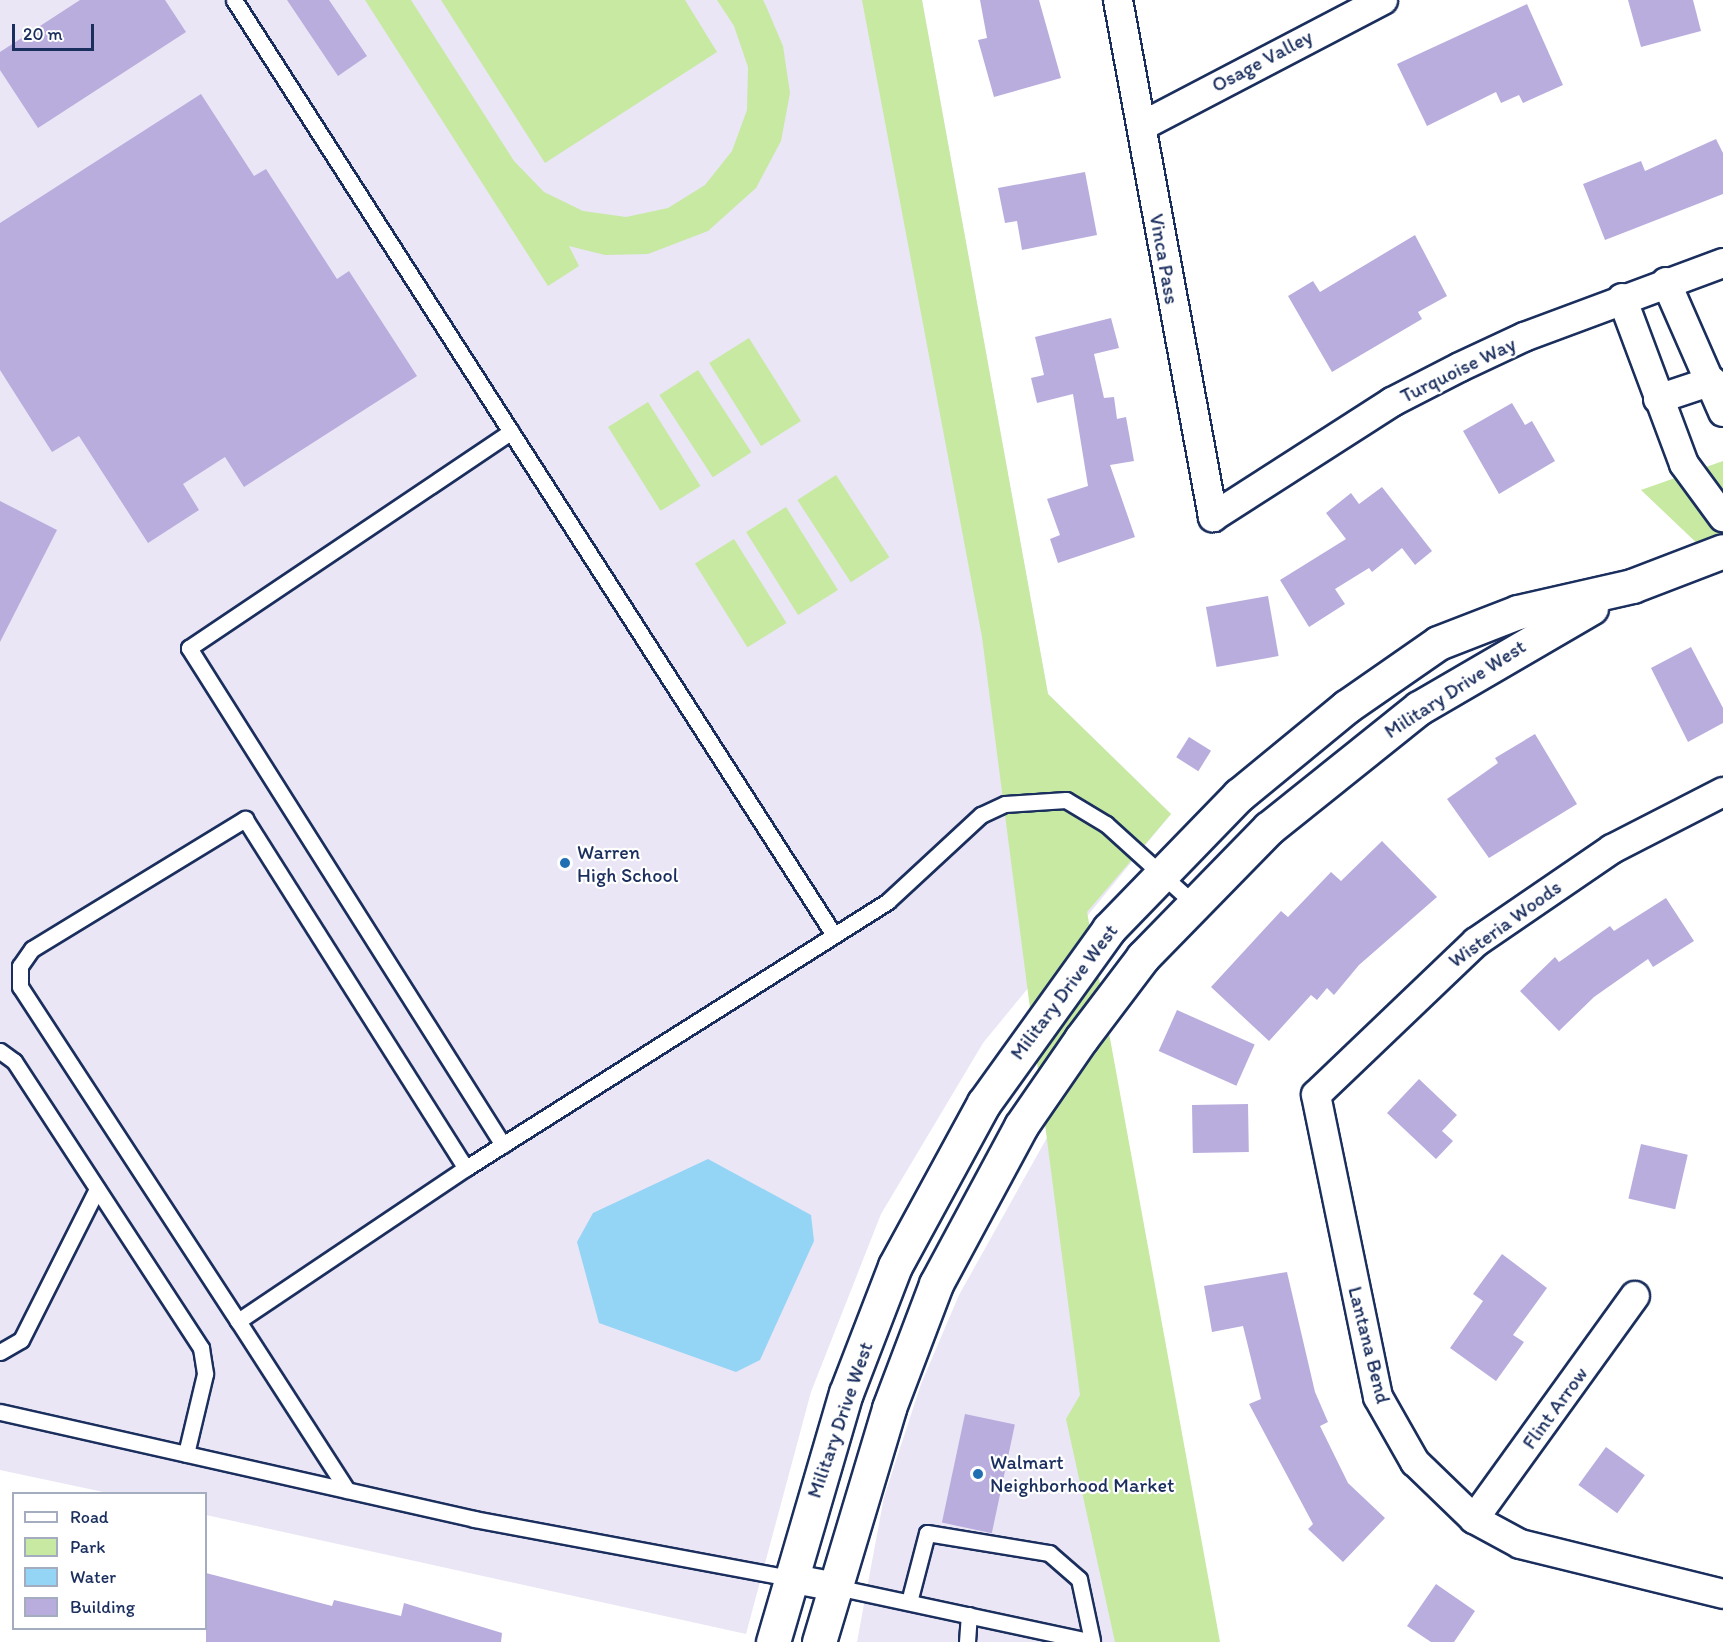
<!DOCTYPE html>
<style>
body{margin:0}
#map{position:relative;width:1723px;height:1642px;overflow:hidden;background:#fff;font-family:Itim,sans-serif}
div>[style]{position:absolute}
.built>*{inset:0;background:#eae6f5}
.green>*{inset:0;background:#c7e9a2;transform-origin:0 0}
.water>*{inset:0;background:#94d4f5}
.building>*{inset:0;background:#b9adde;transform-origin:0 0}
.roads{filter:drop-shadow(2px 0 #1b2f5e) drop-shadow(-2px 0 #1b2f5e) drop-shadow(0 2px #1b2f5e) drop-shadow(0 -2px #1b2f5e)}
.service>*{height:15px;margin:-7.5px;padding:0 7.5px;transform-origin:7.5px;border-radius:7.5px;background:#fff}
.minor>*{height:28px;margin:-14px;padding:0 14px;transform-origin:14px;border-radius:14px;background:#fff}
.tertiary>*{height:33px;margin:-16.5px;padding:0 16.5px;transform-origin:16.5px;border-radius:16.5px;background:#fff}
.secondary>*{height:33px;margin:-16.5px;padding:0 16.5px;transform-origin:16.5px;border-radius:16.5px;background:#fff}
.dots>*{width:16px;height:16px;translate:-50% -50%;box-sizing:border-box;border:3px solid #fff;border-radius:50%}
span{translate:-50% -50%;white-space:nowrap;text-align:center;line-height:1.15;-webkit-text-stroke:4.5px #fff;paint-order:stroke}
.street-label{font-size:20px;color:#1b2f5e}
.poi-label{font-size:20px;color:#1b2f5e}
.left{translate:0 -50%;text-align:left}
.legend{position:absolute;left:12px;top:1492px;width:195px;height:138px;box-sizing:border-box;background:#fff;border:2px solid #a4acbf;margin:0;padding:8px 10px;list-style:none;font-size:18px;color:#1b2f5e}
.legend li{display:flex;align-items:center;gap:12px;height:30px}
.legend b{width:30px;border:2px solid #a4acbf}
.scale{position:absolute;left:12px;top:24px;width:82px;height:27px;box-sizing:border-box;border:3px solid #1b2f5e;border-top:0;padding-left:8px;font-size:18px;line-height:21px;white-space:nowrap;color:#1b2f5e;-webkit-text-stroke:4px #fff;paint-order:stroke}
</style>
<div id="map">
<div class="built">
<div style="clip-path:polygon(0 0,922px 0,1048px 694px,1171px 814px,983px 1043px,881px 1214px,811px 1392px,746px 1634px,206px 1515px,206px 1494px,108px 1493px,0 1470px)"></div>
<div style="clip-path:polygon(1063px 1109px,1158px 1642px,857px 1642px,884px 1497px,921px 1384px,959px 1295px)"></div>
</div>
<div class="green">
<div style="clip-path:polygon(365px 0,411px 0,514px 161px,544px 192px,583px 211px,626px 217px,668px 208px,705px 185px,732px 151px,747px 110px,748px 67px,734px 26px,717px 0,763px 0,766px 6px,783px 46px,790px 93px,781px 141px,756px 188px,708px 231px,648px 254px,605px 255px,569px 246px,579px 266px,548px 286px)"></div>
<div style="clip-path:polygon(441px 0,685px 0,717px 52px,545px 163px)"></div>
<div style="clip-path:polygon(862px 0,922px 0,1048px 694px,1171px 814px,1087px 912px,1220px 1642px,1115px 1642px,1066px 1419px,1080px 1395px,982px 637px)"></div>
<div style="left:749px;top:338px;width:98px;height:47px;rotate:58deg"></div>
<div style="left:698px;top:370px;width:98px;height:46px;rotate:57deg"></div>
<div style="left:648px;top:402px;width:99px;height:47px;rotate:58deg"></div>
<div style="clip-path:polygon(1723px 461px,1723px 568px,1641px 490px)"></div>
<div style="left:836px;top:475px;width:98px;height:46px;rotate:57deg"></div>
<div style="left:786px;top:507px;width:98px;height:47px;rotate:58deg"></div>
<div style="left:734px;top:539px;width:99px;height:46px;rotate:58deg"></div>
</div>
<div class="water">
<div style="clip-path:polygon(708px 1159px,811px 1215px,814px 1241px,760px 1360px,736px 1372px,599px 1323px,577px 1242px,593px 1213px)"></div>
</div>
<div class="building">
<div style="clip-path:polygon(80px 0,165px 0,186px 32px,38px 128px,0 70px,0 52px)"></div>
<div style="clip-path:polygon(287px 0,329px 0,367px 56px,338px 76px)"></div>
<div style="clip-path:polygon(980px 0,1039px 0,1061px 78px,994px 97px,978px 40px,987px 38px)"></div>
<div style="clip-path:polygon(1628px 0,1693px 0,1701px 31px,1641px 47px)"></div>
<div style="clip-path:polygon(1527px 4px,1563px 85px,1523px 103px,1519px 95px,1501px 103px,1496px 92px,1427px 126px,1397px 64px)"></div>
<div style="clip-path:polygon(201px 94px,254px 176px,266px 169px,337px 279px,349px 271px,417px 376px,244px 487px,225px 457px,183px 484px,199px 510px,148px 543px,79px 436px,52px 452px,0 370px,0 223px)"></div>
<div style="clip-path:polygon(1716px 139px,1723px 153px,1723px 194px,1605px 240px,1583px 184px,1641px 161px,1645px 171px)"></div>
<div style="clip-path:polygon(1085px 172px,1097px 235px,1022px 250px,1017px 221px,1005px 223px,998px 188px)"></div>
<div style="clip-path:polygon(1415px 235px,1447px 296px,1418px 312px,1422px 319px,1332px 372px,1288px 296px,1313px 281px,1320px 292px)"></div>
<div style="clip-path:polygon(1111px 318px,1119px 348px,1094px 354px,1104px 398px,1114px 397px,1117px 419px,1126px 417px,1134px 461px,1110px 465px,1135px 537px,1058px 563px,1050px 539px,1060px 535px,1047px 499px,1088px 486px,1073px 394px,1037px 403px,1031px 378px,1044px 375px,1035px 337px)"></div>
<div style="clip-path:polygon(1512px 403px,1525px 425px,1532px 421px,1555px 461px,1499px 494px,1463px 431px)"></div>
<div style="clip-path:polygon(1382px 487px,1432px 551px,1415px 565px,1402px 548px,1372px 572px,1369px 568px,1335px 589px,1345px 604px,1309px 627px,1280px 580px,1346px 539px,1326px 513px,1351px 493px,1359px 504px)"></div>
<div style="clip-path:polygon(0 501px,57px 530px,0 642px)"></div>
<div style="left:1268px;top:596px;width:61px;height:63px;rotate:80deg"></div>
<div style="clip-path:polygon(1691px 647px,1723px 708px,1723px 723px,1688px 742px,1651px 668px)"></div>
<div style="clip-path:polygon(1535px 734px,1577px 804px,1489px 858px,1447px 799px,1498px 763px,1495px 758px)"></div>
<div style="left:1189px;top:737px;width:26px;height:24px;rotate:32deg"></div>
<div style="clip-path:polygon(1382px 841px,1437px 897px,1359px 965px,1334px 995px,1327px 988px,1317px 1000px,1311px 995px,1269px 1041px,1211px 987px,1281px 911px,1288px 917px,1331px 872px,1341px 881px)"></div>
<div style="clip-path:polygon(1666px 898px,1694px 941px,1653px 967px,1648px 959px,1594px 997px,1559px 1031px,1520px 991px,1555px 957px,1559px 962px,1610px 926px,1614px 931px)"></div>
<div style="left:1177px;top:1010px;width:85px;height:45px;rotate:24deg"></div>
<div style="clip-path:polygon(1419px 1079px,1457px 1115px,1442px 1131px,1453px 1141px,1436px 1159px,1387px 1113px)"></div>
<div style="left:1248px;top:1104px;width:48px;height:56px;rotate:89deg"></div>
<div style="left:1641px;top:1144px;width:48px;height:56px;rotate:13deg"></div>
<div style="clip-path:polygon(1502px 1254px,1547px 1288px,1513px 1335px,1524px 1342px,1496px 1381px,1450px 1348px,1483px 1301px,1473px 1294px)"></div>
<div style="clip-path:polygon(1287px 1272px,1315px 1392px,1328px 1422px,1320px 1426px,1348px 1483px,1385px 1518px,1343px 1562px,1308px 1529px,1313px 1524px,1249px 1404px,1261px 1399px,1243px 1326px,1212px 1332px,1204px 1286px)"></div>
<div style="left:965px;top:1414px;width:51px;height:111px;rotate:12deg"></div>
<div style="left:1606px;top:1447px;width:48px;height:47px;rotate:36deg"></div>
<div style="clip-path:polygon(206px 1573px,332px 1606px,334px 1600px,401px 1616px,404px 1603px,502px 1633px,501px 1642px,206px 1642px)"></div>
<div style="clip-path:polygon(1436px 1584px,1475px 1611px,1454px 1642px,1431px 1642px,1407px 1626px)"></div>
</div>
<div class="roads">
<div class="service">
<div style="left:234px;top:0;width:513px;rotate:57.33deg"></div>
<div style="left:0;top:1051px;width:17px;rotate:36deg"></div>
<div style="left:14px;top:1061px;width:343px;rotate:56.9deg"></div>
<div style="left:201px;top:1348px;width:26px;rotate:81deg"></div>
<div style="left:205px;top:1374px;width:82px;rotate:103.4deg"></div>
<div style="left:503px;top:1145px;width:588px;rotate:-122.28deg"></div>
<div style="left:189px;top:648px;width:388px;rotate:-33.9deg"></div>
<div style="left:511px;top:432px;width:598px;rotate:57.29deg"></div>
<div style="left:238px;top:1321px;width:399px;rotate:-123.1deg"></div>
<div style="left:20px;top:987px;width:21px;rotate:-90deg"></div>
<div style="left:20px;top:966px;width:21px;rotate:-55deg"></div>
<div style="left:32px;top:949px;width:250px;rotate:-31.4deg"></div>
<div style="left:245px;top:819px;width:413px;rotate:57.7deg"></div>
<div style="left:0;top:1352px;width:24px;rotate:-30deg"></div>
<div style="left:21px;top:1340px;width:169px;rotate:-63.3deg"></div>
<div style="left:0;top:1412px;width:486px;rotate:12.7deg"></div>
<div style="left:474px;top:1519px;width:320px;rotate:10.6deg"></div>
<div style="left:347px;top:1490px;width:201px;rotate:-122.8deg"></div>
<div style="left:238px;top:1321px;width:275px;rotate:-33.9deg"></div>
<div style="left:466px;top:1168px;width:499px;rotate:-32.3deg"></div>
<div style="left:888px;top:901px;width:127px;rotate:-42.8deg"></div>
<div style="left:981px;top:815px;width:26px;rotate:-25deg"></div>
<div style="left:1005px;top:804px;width:61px;rotate:-3.8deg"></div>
<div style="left:1066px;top:800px;width:47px;rotate:31deg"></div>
<div style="left:1106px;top:824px;width:118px;rotate:42.2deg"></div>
<div style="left:836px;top:1587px;width:262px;rotate:12.1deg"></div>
<div style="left:909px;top:1602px;width:71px;rotate:-75.4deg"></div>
<div style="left:927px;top:1533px;width:124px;rotate:9.3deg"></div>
<div style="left:1049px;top:1553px;width:40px;rotate:41deg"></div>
<div style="left:1079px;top:1579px;width:62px;rotate:78deg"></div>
<div style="left:967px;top:1642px;width:27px;rotate:-86deg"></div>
</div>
<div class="minor">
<div style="left:1118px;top:0;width:526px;rotate:79.59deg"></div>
<div style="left:1213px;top:517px;width:213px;rotate:-32.7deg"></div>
<div style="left:1392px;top:402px;width:76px;rotate:-27.2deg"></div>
<div style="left:1460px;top:367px;width:71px;rotate:-25.1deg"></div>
<div style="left:1524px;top:337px;width:212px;rotate:-20.4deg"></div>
<div style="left:1142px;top:126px;width:272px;rotate:-27.6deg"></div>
<div style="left:1666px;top:282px;width:142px;rotate:66.3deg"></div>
<div style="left:1622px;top:298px;width:177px;rotate:69.5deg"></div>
<div style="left:1684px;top:464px;width:66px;rotate:53.7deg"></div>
<div style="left:1658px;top:399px;width:57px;rotate:-18.4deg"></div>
<div style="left:1723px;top:792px;width:125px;rotate:152.8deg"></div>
<div style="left:1612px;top:849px;width:165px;rotate:145.6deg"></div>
<div style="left:1476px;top:942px;width:221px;rotate:136.3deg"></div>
<div style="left:1316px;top:1095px;width:308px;rotate:78.4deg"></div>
<div style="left:1378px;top:1397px;width:75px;rotate:60.4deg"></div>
<div style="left:1415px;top:1462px;width:82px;rotate:44deg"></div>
<div style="left:1474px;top:1519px;width:52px;rotate:28.5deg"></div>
<div style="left:1520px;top:1544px;width:209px;rotate:13.8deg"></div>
<div style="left:1474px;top:1519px;width:275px;rotate:-54.2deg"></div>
<div style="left:789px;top:1578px;width:48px;rotate:10.8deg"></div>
</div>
<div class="tertiary">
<div style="left:1632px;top:586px;width:97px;rotate:-21deg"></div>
</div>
<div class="secondary">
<div style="left:773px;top:1642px;width:259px;rotate:-73.7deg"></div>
<div style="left:846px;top:1393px;width:136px;rotate:-68.9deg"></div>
<div style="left:895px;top:1266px;width:186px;rotate:-61.4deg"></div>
<div style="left:984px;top:1103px;width:214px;rotate:-54.3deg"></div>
<div style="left:1109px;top:929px;width:187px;rotate:-45.9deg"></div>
<div style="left:1239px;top:795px;width:139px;rotate:-39.4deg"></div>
<div style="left:1346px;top:707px;width:112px;rotate:-34.8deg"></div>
<div style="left:1438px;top:643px;width:86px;rotate:-21.2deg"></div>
<div style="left:1518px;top:612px;width:117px;rotate:-12.8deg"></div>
<div style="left:819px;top:1642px;width:244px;rotate:-73.3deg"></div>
<div style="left:889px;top:1408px;width:133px;rotate:-69.2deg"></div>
<div style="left:936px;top:1284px;width:179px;rotate:-61.7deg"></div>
<div style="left:1021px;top:1126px;width:106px;rotate:-55.4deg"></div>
<div style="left:1081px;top:1039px;width:103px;rotate:-52.9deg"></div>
<div style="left:1143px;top:957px;width:180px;rotate:-45.7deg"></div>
<div style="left:1269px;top:828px;width:192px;rotate:-38.7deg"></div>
<div style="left:1419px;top:708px;width:199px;rotate:-30.2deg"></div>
</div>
</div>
<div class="dots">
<div style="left:565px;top:863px;background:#1f6fb2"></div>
<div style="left:978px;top:1474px;background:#1f6fb2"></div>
</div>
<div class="street-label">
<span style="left:1262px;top:61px;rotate:-28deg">Osage Valley</span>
<span style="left:1164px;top:259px;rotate:80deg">Vinca Pass</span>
<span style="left:1458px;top:370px;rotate:-26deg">Turquoise Way</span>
<span style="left:1455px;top:689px;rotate:-33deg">Military Drive West</span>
<span style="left:1505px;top:924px;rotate:-36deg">Wisteria Woods</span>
<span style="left:1064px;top:992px;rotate:-53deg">Military Drive West</span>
<span style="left:1369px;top:1345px;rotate:76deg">Lantana Bend</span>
<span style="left:1555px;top:1408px;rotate:-54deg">Flint Arrow</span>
<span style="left:840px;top:1420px;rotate:-71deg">Military Drive West</span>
</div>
<div class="poi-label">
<span class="left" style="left:577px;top:864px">Warren<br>High School</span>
<span class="left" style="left:990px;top:1474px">Walmart<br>Neighborhood Market</span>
</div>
<ul class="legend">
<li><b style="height:8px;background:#fff"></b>Road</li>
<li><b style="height:16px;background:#c7e9a2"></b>Park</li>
<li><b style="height:16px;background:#94d4f5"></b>Water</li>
<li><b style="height:16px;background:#b9adde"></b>Building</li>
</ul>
<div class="scale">20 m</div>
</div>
